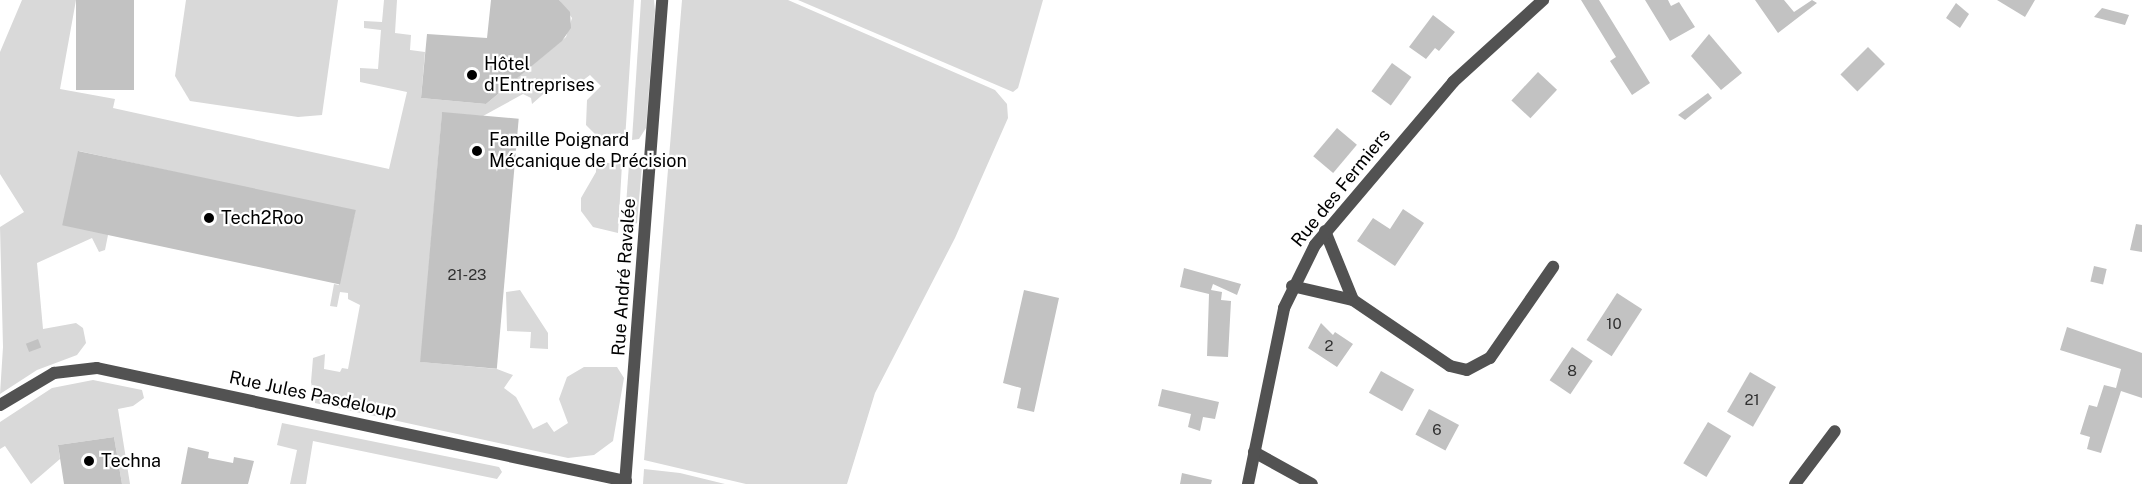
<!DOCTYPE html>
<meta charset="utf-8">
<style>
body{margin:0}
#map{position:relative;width:2142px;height:484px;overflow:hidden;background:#fff;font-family:"Public Sans",sans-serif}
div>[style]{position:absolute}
.green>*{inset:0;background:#d9d9d9}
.building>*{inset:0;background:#c2c2c2;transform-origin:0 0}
.minor>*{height:12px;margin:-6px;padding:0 6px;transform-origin:6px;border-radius:6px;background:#525252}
.tertiary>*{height:12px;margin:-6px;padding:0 6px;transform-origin:6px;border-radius:6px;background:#525252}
.dots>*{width:16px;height:16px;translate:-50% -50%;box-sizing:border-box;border:3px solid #fff;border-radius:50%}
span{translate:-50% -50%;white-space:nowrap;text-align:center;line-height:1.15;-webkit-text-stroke:4.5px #fff;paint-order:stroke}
.number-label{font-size:15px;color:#303030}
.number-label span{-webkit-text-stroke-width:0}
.poi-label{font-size:18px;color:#000}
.left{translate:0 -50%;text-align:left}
.street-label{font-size:18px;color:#000}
</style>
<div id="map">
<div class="green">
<div style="clip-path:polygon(22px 0,76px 0,60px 89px,115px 99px,113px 108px,389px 169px,407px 92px,360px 82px,360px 68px,378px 69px,381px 30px,364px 28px,364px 21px,382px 22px,384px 0,397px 0,395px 33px,411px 35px,410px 50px,425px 52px,421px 98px,486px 104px,566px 37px,572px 18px,559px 0,634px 0,625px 140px,597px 136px,586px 125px,587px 100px,601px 86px,590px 75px,578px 84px,566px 74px,532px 104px,531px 98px,523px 94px,483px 116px,442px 113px,421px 362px,497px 369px,513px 375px,504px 388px,516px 397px,533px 429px,547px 422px,554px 432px,568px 423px,559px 399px,567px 377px,584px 367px,617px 367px,624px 378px,613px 441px,594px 455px,568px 458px,315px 403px,311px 382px,313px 358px,325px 354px,324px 369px,340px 372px,342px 368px,348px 369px,360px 305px,348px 299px,348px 293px,340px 292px,337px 307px,330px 306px,334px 284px,339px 285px,355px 212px,79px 151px,108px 235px,105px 250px,99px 252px,92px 238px,37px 263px,43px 329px,76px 323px,83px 328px,86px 343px,77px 355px,37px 370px,0 394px,3px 347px,0 227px,24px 212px,0 174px,0 52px)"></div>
<div style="clip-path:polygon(186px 0,338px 0,322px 115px,298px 117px,190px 101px,175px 76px)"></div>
<div style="clip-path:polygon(641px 0,654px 0,655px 11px,646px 128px,639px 139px,632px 140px)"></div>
<div style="clip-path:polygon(682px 0,788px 0,995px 90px,1007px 104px,1008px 118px,955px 238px,875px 393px,847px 484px,746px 484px,644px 460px)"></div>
<div style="clip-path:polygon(798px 0,1043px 0,1018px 88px,1013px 92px)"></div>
<div style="clip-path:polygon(596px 162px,622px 164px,618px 233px,593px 227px,581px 211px,581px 198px,596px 172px)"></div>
<div style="clip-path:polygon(629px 164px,642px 166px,637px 223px,624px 233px)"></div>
<div style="clip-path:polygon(520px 290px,548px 333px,548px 349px,530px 348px,531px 332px,507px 331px,506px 292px)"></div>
<div style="clip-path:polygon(93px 380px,142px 390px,144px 398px,133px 406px,118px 409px,130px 484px,122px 484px,114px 437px,58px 445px,60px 459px,31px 484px,5px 446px,0 449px,0 422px,52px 388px)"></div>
<div style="clip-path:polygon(282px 423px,499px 467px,502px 472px,497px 479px,313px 441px,306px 484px,290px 484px,297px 450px,277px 445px)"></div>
<div style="clip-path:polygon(644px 469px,680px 473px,725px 484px,643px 484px)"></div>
</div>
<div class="building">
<div style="left:76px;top:0;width:58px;height:90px"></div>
<div style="clip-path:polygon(491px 0,559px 0,570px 12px,571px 28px,562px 41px,486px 104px,421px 98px,427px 34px,487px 38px)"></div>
<div style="clip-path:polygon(1581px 0,1599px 0,1650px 83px,1632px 95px,1610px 61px,1616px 57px)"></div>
<div style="clip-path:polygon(1645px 0,1668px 0,1671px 6px,1679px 2px,1695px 27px,1670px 41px)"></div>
<div style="clip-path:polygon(1755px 0,1784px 0,1794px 12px,1812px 0,1817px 3px,1778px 33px)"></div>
<div style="clip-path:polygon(1997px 0,2035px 0,2025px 17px)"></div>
<div style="clip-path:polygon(1956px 3px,1969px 14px,1960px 28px,1946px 18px)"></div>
<div style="clip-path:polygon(2102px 8px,2129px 15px,2125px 25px,2094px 17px)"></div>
<div style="clip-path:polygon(1433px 15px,1455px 32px,1439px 51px,1435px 48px,1426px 59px,1409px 47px)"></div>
<div style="clip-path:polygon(1709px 34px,1742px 73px,1721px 90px,1691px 56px)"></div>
<div style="left:1868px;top:47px;width:24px;height:39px;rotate:45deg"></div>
<div style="left:1392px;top:63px;width:24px;height:35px;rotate:36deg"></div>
<div style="left:1538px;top:72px;width:26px;height:39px;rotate:43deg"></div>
<div style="clip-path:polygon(1708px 93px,1712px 98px,1685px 120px,1678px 115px)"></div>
<div style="left:442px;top:112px;width:77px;height:251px;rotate:5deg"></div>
<div style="left:1337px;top:128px;width:26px;height:37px;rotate:40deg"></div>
<div style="left:78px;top:151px;width:284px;height:76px;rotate:12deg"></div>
<div style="clip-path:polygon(1403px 209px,1424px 223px,1395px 266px,1357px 241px,1373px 218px,1390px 229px)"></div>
<div style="clip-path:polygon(2136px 224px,2142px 225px,2142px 252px,2130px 250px)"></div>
<div style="left:2094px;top:266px;width:13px;height:16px;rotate:13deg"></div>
<div style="clip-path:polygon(1184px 268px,1241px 284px,1237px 295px,1213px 284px,1211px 290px,1222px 292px,1221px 300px,1231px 301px,1228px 357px,1207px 356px,1209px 294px,1180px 287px)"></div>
<div style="clip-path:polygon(1024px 290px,1059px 298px,1034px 412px,1017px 408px,1021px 388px,1003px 383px)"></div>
<div style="left:1617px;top:293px;width:30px;height:56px;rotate:33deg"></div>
<div style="clip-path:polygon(1321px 323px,1333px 335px,1335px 332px,1353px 344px,1337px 367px,1308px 348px)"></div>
<div style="clip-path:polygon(2067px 327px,2142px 353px,2142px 398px,2121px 391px,2101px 453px,2087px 449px,2090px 437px,2080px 434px,2089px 405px,2097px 407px,2104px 385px,2116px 388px,2121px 369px,2060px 350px)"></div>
<div style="left:38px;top:339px;width:9px;height:13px;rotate:69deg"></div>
<div style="left:1572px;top:347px;width:25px;height:40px;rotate:34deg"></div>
<div style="left:1381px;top:371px;width:38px;height:25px;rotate:29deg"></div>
<div style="left:1750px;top:372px;width:30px;height:46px;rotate:30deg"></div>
<div style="clip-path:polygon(1162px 389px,1219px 402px,1215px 419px,1203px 417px,1200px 431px,1188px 427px,1191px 414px,1158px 406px)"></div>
<div style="left:1429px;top:409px;width:34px;height:29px;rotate:28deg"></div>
<div style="left:1708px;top:422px;width:27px;height:48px;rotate:31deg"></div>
<div style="clip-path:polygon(114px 437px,122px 484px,64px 484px,58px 445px)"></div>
<div style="clip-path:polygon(188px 447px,209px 452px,208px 458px,233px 463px,234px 457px,254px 461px,248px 484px,181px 484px)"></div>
<div style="clip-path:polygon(1182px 473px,1212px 480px,1211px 484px,1180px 484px)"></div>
</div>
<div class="minor">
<div style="left:1325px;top:231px;width:74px;rotate:67.9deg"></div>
<div style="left:1292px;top:286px;width:63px;rotate:12.9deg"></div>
<div style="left:1353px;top:300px;width:117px;rotate:34.2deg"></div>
<div style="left:1450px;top:366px;width:17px;rotate:13deg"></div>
<div style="left:1467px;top:370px;width:26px;rotate:-28deg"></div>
<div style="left:1490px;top:358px;width:111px;rotate:-55.3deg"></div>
<div style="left:1254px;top:452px;width:66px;rotate:28.9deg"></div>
<div style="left:1795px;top:484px;width:66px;rotate:-53deg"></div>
</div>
<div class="tertiary">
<div style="left:0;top:405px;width:63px;rotate:-30.7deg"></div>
<div style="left:54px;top:373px;width:43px;rotate:-6.6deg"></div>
<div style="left:97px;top:368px;width:541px;rotate:12.06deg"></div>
<div style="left:625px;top:484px;width:485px;rotate:-85.6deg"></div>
<div style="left:1248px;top:484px;width:180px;rotate:-78.4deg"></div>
<div style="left:1284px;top:308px;width:70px;rotate:-63.8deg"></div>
<div style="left:1315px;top:245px;width:214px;rotate:-49.7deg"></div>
<div style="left:1453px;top:82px;width:122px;rotate:-42.3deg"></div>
</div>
<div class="dots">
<div style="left:472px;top:75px;background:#000"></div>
<div style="left:477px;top:151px;background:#000"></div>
<div style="left:209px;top:218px;background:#000"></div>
<div style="left:89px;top:461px;background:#000"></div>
</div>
<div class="number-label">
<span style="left:467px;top:275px">21-23</span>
<span style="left:1614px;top:324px">10</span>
<span style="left:1329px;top:346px">2</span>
<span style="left:1572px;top:371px">8</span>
<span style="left:1752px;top:400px">21</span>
<span style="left:1437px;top:430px">6</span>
</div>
<div class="poi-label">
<span class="left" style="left:484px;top:75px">Hôtel<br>d'Entreprises</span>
<span class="left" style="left:489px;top:151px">Famille Poignard<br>Mécanique de Précision</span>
<span class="left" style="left:221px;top:218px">Tech2Roo</span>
<span class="left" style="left:101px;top:461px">Techna</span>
</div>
<div class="street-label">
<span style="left:1341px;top:188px;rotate:-51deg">Rue des Fermiers</span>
<span style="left:624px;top:277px;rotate:-86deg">Rue André Ravalée</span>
<span style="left:313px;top:395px;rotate:12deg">Rue Jules Pasdeloup</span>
</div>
</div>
